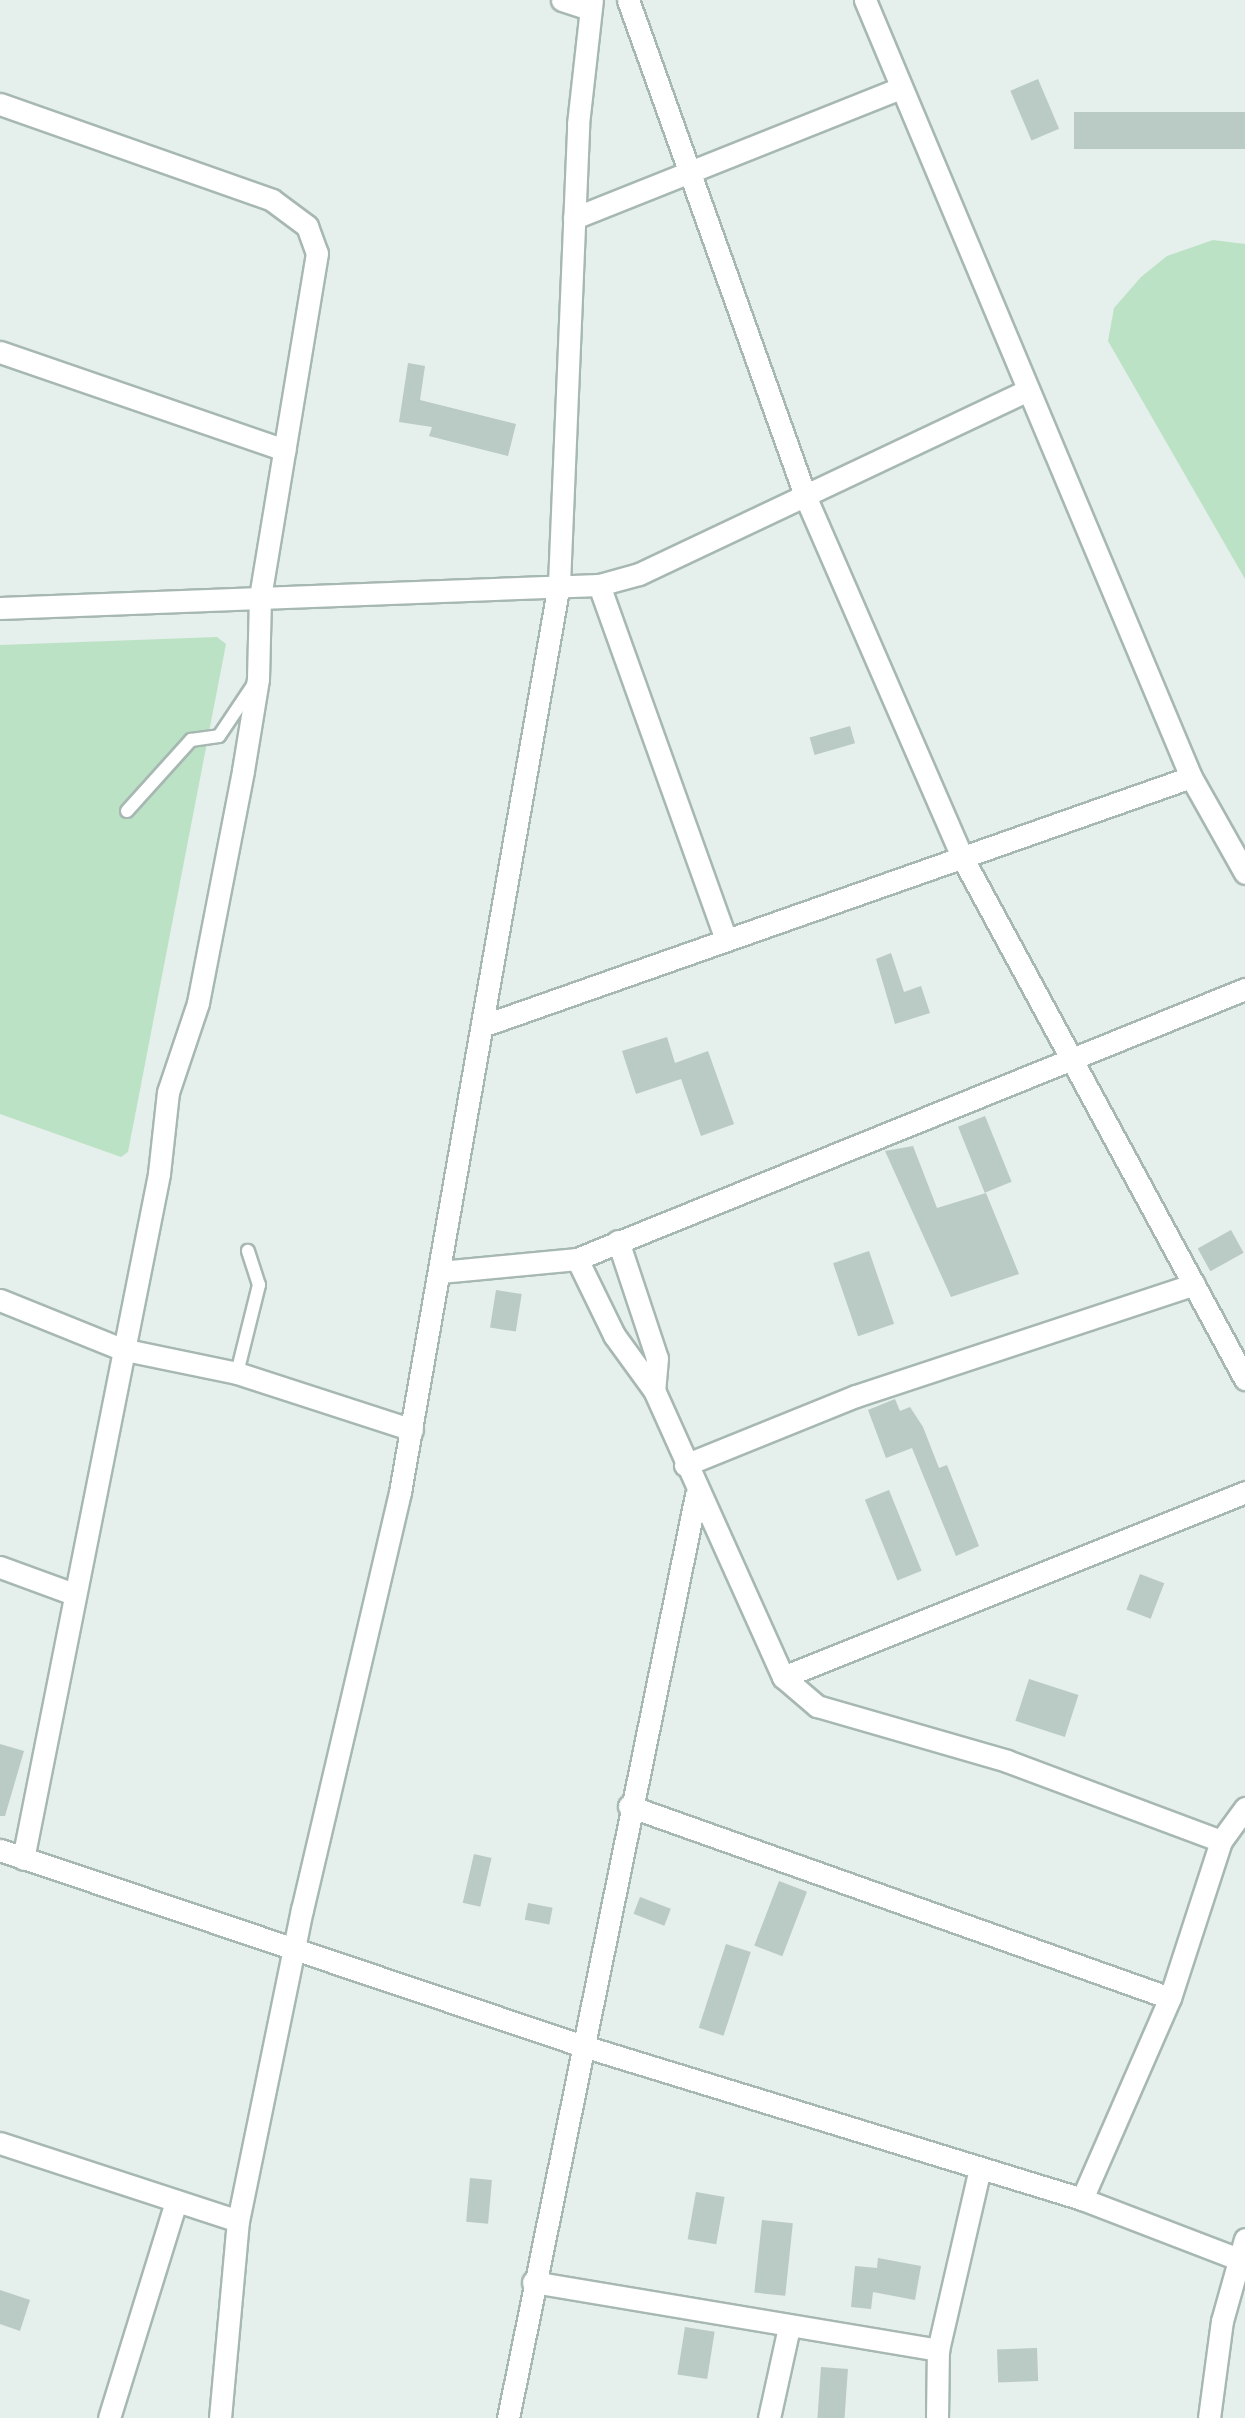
<!DOCTYPE html>
<style>
body{margin:0}
#map{position:relative;width:1245px;height:2418px;overflow:hidden;background:#e5efeb;font-family:"Space Grotesk",sans-serif}
div>[style]{position:absolute}
.green>*{inset:0;background:#bce2c6}
.building>*{inset:0;background:#bacac4;transform-origin:0 0}
.roads{filter:drop-shadow(2px 0 #a7b8b2) drop-shadow(-2px 0 #a7b8b2) drop-shadow(0 2px #a7b8b2) drop-shadow(0 -2px #a7b8b2)}
.service>*{height:12px;margin:-6px;padding:0 6px;transform-origin:6px;border-radius:6px;background:#fff}
.minor>*{height:21px;margin:-10.5px;padding:0 10.5px;transform-origin:10.5px;border-radius:10.5px;background:#fff}
.tertiary>*{height:21px;margin:-10.5px;padding:0 10.5px;transform-origin:10.5px;border-radius:10.5px;background:#fff}
span{translate:-50% -50%;white-space:nowrap;text-align:center;line-height:1.15;-webkit-text-stroke:6px #f6fbf8;paint-order:stroke}
</style>
<div id="map">
<div class="green">
<div style="clip-path:polygon(1213px 240px,1245px 244px,1245px 579px,1108px 341px,1114px 308px,1141px 277px,1167px 256px)"></div>
<div style="clip-path:polygon(217px 637px,226px 644px,128px 1152px,121px 1157px,0 1114px,0 645px)"></div>
</div>
<div class="building">
<div style="left:1038px;top:79px;width:54px;height:30px;rotate:67deg"></div>
<div style="left:1245px;top:112px;width:37px;height:171px;rotate:90deg"></div>
<div style="clip-path:polygon(408px 363px,425px 366px,420px 400px,516px 424px,508px 456px,429px 436px,432px 427px,399px 422px)"></div>
<div style="left:850px;top:726px;width:18px;height:42px;rotate:74deg"></div>
<div style="clip-path:polygon(891px 953px,904px 992px,921px 986px,930px 1013px,895px 1024px,876px 959px)"></div>
<div style="clip-path:polygon(667px 1037px,675px 1063px,708px 1051px,734px 1124px,701px 1136px,681px 1079px,636px 1094px,622px 1051px)"></div>
<div style="left:985px;top:1116px;width:71px;height:29px;rotate:68deg"></div>
<div style="clip-path:polygon(913px 1146px,937px 1208px,986px 1193px,1019px 1274px,951px 1297px,885px 1151px)"></div>
<div style="left:1231px;top:1230px;width:26px;height:38px;rotate:61deg"></div>
<div style="left:869px;top:1251px;width:77px;height:38px;rotate:71deg"></div>
<div style="left:496px;top:1290px;width:26px;height:38px;rotate:9deg"></div>
<div style="clip-path:polygon(895px 1399px,900px 1411px,910px 1407px,923px 1427px,939px 1468px,947px 1465px,979px 1546px,956px 1556px,912px 1448px,886px 1458px,868px 1410px)"></div>
<div style="left:889px;top:1490px;width:87px;height:26px;rotate:68deg"></div>
<div style="left:1140px;top:1574px;width:26px;height:38px;rotate:21deg"></div>
<div style="left:1029px;top:1679px;width:52px;height:44px;rotate:18deg"></div>
<div style="clip-path:polygon(0 1744px,24px 1751px,5px 1816px,0 1816px)"></div>
<div style="left:474px;top:1854px;width:18px;height:50px;rotate:13deg"></div>
<div style="left:779px;top:1881px;width:30px;height:69px;rotate:21deg"></div>
<div style="left:640px;top:1897px;width:33px;height:18px;rotate:21deg"></div>
<div style="left:528px;top:1903px;width:25px;height:17px;rotate:11deg"></div>
<div style="left:726px;top:1944px;width:26px;height:88px;rotate:18deg"></div>
<div style="left:470px;top:2178px;width:22px;height:44px;rotate:5deg"></div>
<div style="left:696px;top:2192px;width:29px;height:48px;rotate:10deg"></div>
<div style="left:762px;top:2220px;width:31px;height:73px;rotate:6deg"></div>
<div style="clip-path:polygon(878px 2258px,921px 2266px,915px 2300px,873px 2292px,871px 2309px,851px 2307px,855px 2266px,877px 2268px)"></div>
<div style="clip-path:polygon(0 2290px,30px 2300px,20px 2331px,0 2324px)"></div>
<div style="left:685px;top:2327px;width:30px;height:48px;rotate:9deg"></div>
<div style="left:1037px;top:2348px;width:33px;height:40px;rotate:88deg"></div>
<div style="left:821px;top:2367px;width:27px;height:51px;rotate:4deg"></div>
</div>
<div class="roads">
<div class="service">
<div style="left:127px;top:811px;width:96px;rotate:-48deg"></div>
<div style="left:191px;top:740px;width:28px;rotate:-8deg"></div>
<div style="left:219px;top:736px;width:63px;rotate:-56.1deg"></div>
<div style="left:237px;top:1373px;width:91px;rotate:-76deg"></div>
<div style="left:259px;top:1285px;width:36px;rotate:-108deg"></div>
</div>
<div class="minor">
<div style="left:562px;top:0;width:29px;rotate:18deg"></div>
<div style="left:628px;top:0;width:529px;rotate:70.33deg"></div>
<div style="left:806px;top:498px;width:391px;rotate:66.5deg"></div>
<div style="left:962px;top:857px;width:594px;rotate:61.54deg"></div>
<div style="left:865px;top:0;width:843px;rotate:67.24deg"></div>
<div style="left:1191px;top:777px;width:110px;rotate:60.6deg"></div>
<div style="left:0;top:104px;width:288px;rotate:19.4deg"></div>
<div style="left:272px;top:200px;width:44px;rotate:36.6deg"></div>
<div style="left:307px;top:226px;width:29px;rotate:70deg"></div>
<div style="left:317px;top:253px;width:349px;rotate:99.4deg"></div>
<div style="left:260px;top:597px;width:82px;rotate:91.4deg"></div>
<div style="left:258px;top:679px;width:93px;rotate:99.3deg"></div>
<div style="left:243px;top:771px;width:236px;rotate:101deg"></div>
<div style="left:198px;top:1003px;width:94px;rotate:108.6deg"></div>
<div style="left:168px;top:1092px;width:82px;rotate:96.3deg"></div>
<div style="left:159px;top:1174px;width:698px;rotate:101.23deg"></div>
<div style="left:574px;top:218px;width:351px;rotate:-21.7deg"></div>
<div style="left:0;top:352px;width:301px;rotate:19deg"></div>
<div style="left:599px;top:585px;width:377px;rotate:70.3deg"></div>
<div style="left:0;top:608px;width:599px;rotate:-2.2deg"></div>
<div style="left:599px;top:585px;width:41px;rotate:-15.4deg"></div>
<div style="left:639px;top:574px;width:428px;rotate:-25.3deg"></div>
<div style="left:482px;top:1026px;width:751px;rotate:-19.35deg"></div>
<div style="left:618px;top:1241px;width:123px;rotate:71.6deg"></div>
<div style="left:657px;top:1358px;width:32px;rotate:95deg"></div>
<div style="left:577px;top:1259px;width:85px;rotate:64deg"></div>
<div style="left:614px;top:1335px;width:68px;rotate:54deg"></div>
<div style="left:654px;top:1390px;width:315px;rotate:65.8deg"></div>
<div style="left:783px;top:1677px;width:45px;rotate:40.5deg"></div>
<div style="left:817px;top:1706px;width:198px;rotate:16.1deg"></div>
<div style="left:1007px;top:1761px;width:228px;rotate:20.5deg"></div>
<div style="left:440px;top:1272px;width:138px;rotate:-5.4deg"></div>
<div style="left:577px;top:1259px;width:721px;rotate:-22.01deg"></div>
<div style="left:0;top:1300px;width:131px;rotate:22deg"></div>
<div style="left:121px;top:1349px;width:118px;rotate:11.7deg"></div>
<div style="left:237px;top:1373px;width:184px;rotate:18deg"></div>
<div style="left:685px;top:1465px;width:184px;rotate:-22deg"></div>
<div style="left:856px;top:1396px;width:356px;rotate:-18.3deg"></div>
<div style="left:0;top:1567px;width:76px;rotate:20.1deg"></div>
<div style="left:783px;top:1677px;width:498px;rotate:-21.8deg"></div>
<div style="left:629px;top:1806px;width:574px;rotate:19.54deg"></div>
<div style="left:0;top:1850px;width:612px;rotate:18.58deg"></div>
<div style="left:580px;top:2045px;width:525px;rotate:17.05deg"></div>
<div style="left:1082px;top:2199px;width:167px;rotate:21deg"></div>
<div style="left:0;top:2143px;width:250px;rotate:18.1deg"></div>
<div style="left:1082px;top:2199px;width:219px;rotate:-66.4deg"></div>
<div style="left:1170px;top:1998px;width:165px;rotate:-72deg"></div>
<div style="left:1221px;top:1841px;width:41px;rotate:-54deg"></div>
<div style="left:533px;top:2282px;width:411px;rotate:9.5deg"></div>
<div style="left:109px;top:2418px;width:227px;rotate:-72.8deg"></div>
<div style="left:508px;top:2418px;width:942px;rotate:-78.49deg"></div>
<div style="left:769px;top:2418px;width:93px;rotate:-77.6deg"></div>
<div style="left:937px;top:2418px;width:68px;rotate:-89.2deg"></div>
<div style="left:938px;top:2350px;width:187px;rotate:-77deg"></div>
<div style="left:1209px;top:2418px;width:98px;rotate:-82.4deg"></div>
<div style="left:1222px;top:2321px;width:85px;rotate:-74.3deg"></div>
</div>
<div class="tertiary">
<div style="left:220px;top:2418px;width:198px;rotate:-84.8deg"></div>
<div style="left:238px;top:2221px;width:318px;rotate:-78.4deg"></div>
<div style="left:302px;top:1910px;width:429px;rotate:-76.8deg"></div>
<div style="left:400px;top:1492px;width:922px;rotate:-80.07deg"></div>
<div style="left:559px;top:584px;width:460px;rotate:-87.6deg"></div>
<div style="left:578px;top:124px;width:125px;rotate:-83.6deg"></div>
</div>
</div>
</div>
